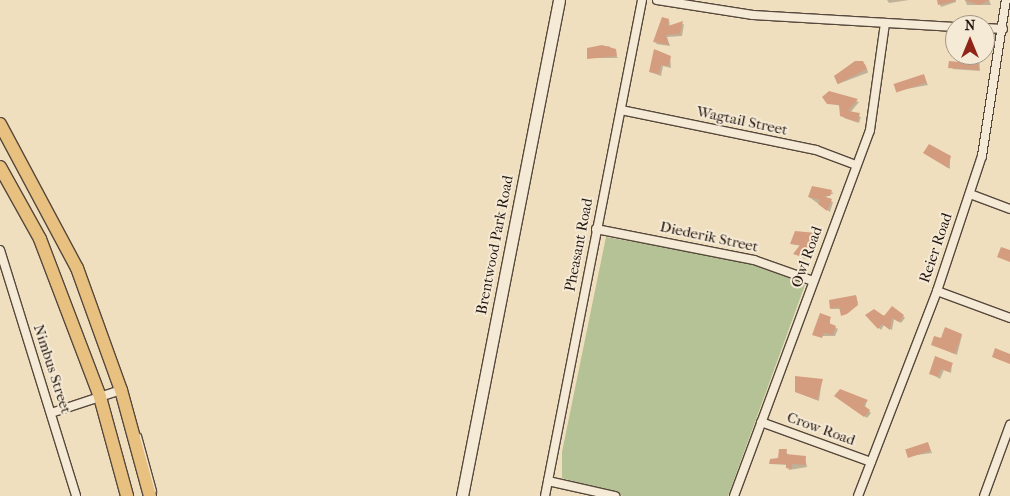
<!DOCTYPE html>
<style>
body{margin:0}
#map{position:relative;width:1010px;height:496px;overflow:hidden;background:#efdfbe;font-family:"IM FELL French Canon",serif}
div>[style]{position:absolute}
.green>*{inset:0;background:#b5c295}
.shadow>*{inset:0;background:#0003;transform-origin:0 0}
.building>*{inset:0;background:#d59d7f;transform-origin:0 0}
.roads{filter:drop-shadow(1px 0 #56483c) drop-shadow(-1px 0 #56483c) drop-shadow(0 1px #56483c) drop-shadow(0 -1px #56483c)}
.lane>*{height:4px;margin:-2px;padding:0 2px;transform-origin:2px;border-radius:2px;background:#f5ead5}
.street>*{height:8px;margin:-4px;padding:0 4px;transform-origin:4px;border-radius:4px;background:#f5ead5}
.secondary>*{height:11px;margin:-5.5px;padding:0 5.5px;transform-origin:5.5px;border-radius:5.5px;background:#f5ead5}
.primary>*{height:12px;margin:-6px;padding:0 6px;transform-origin:6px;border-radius:6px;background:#e8c07f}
span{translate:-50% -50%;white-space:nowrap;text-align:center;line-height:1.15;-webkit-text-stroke:4px #f5ead5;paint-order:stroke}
.street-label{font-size:15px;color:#231611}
.north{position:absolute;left:945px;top:15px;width:50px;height:50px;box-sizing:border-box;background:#f5ead5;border:1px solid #a19587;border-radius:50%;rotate:0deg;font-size:14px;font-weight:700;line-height:20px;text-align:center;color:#231611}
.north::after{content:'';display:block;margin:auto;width:18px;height:22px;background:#8f2418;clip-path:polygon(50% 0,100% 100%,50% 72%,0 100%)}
</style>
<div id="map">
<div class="green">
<div style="clip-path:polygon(606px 237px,755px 263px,805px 285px,728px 496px,623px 496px,562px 478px,562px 452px)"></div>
</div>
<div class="shadow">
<div style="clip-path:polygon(909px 0,889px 3px,887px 0)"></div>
<div style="clip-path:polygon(938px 0,956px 0,956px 2px,941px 7px)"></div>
<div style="clip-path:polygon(965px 0,989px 0,991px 5px,967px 5px)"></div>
<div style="clip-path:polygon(669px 20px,670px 27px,684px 24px,682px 36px,667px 37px,670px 46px,656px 44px)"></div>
<div style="clip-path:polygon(609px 46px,618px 58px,589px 58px,588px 49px)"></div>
<div style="clip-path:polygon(960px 55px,979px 55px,980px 71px,952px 69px,961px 63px)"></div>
<div style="clip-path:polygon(670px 57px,671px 68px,663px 66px,661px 76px,650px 72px)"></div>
<div style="left:865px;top:64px;width:9px;height:33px;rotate:69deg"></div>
<div style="clip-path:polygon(923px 75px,928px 85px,896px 91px)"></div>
<div style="clip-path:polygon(830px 93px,859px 102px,850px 113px,861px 117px,859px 123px,844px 118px,841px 106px,828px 103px)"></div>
<div style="clip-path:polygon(927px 154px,950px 157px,950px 169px)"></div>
<div style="clip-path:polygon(813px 188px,834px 193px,824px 198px,833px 202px,830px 212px,809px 197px)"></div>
<div style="clip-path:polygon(796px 232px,818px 236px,805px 259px,795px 254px,801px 246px,792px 244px)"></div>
<div style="clip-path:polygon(856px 296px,858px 303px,842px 313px,841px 309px,831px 309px)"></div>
<div style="clip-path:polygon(867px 315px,903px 316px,905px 318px,901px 323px,894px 319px,892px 330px,884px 325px,881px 330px)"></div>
<div style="clip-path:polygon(830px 318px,830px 325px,838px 329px,835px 336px,815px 336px)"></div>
<div style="clip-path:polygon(962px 335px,957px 355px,932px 344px,941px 340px)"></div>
<div style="clip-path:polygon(952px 364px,951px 373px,944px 370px,940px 379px,930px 373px)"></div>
<div style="clip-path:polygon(822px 380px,819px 401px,796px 392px)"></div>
<div style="clip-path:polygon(838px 397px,867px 401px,865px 407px,871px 413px,867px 418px)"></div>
<div style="clip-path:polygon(928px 444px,932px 453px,909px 456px)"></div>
<div style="clip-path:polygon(786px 450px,788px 456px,805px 457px,807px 467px,789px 470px,787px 465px,771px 464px)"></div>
</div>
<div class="building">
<div style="clip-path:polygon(937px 0,955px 0,955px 1px,938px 5px)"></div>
<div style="clip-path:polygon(964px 0,990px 0,979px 5px)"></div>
<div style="clip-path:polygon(662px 17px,669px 19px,668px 26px,683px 21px,680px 34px,666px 35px,669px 45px,653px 42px)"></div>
<div style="clip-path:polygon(602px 45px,616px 49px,617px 56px,587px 59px,587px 48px)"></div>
<div style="clip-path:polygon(654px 49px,671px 56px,669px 66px,661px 65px,659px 74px,649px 72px)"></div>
<div style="clip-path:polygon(958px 55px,977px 55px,979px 70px,948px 68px,949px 61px,959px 62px)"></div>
<div style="clip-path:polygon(855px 61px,863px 61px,867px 69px,838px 84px,834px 76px)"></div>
<div style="left:924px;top:74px;width:9px;height:32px;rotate:72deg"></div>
<div style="clip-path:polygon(829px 91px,858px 99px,848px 111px,860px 113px,857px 122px,840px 116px,839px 105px,827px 104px,822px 97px)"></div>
<div style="clip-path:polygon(929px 144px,951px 156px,948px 168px,923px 153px)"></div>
<div style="clip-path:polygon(812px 186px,832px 190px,830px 196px,823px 196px,832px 199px,827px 211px,818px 204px,820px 200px,808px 197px)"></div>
<div style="clip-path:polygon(795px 231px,816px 233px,803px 257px,793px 254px,800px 245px,790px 244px)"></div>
<div style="clip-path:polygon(1001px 247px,1010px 250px,1010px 262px,997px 257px)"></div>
<div style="clip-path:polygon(856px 295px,858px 305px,847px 314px,841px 316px,839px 307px,830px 309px,829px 300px)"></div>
<div style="clip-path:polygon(892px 306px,904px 315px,899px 322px,892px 318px,890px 330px,882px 324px,878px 329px,865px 315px,874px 309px,884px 316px)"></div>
<div style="clip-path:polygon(820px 313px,831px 317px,829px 323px,836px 326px,833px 335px,824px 333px,822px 338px,812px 335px)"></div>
<div style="clip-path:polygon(945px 327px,962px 334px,955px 354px,931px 345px,934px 336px,941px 338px)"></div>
<div style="clip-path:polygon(995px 348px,1010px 354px,1010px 364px,992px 357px)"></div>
<div style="clip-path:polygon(935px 356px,953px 363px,949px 372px,941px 369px,938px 377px,929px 374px)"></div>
<div style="clip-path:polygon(795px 376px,823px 379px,817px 400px,795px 392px)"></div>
<div style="clip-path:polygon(840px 389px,868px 400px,863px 405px,870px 410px,864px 417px,834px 396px)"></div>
<div style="left:928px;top:442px;width:9px;height:24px;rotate:72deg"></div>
<div style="clip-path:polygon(779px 449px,787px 449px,786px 454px,806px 456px,805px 465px,792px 464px,792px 469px,786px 468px,786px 464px,769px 464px,770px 459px,778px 458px)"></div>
</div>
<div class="roads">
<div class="lane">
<div style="left:139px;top:436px;width:57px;rotate:74.7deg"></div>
</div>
<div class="street">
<div style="left:657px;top:0;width:97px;rotate:8.9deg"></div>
<div style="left:753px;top:15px;width:202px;rotate:3.4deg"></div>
<div style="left:985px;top:28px;width:18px;rotate:3deg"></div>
<div style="left:621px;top:110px;width:199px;rotate:11.6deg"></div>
<div style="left:816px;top:150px;width:43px;rotate:20.6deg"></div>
<div style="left:970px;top:194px;width:43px;rotate:20.6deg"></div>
<div style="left:596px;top:229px;width:161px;rotate:11.1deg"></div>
<div style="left:754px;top:260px;width:63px;rotate:19.6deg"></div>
<div style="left:0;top:250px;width:257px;rotate:72.8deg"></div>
<div style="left:937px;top:291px;width:78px;rotate:20.3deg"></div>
<div style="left:51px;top:413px;width:74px;rotate:-18.2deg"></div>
<div style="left:761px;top:422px;width:117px;rotate:20deg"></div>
<div style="left:548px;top:481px;width:69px;rotate:12.6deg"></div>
<div style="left:545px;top:496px;width:505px;rotate:-78.93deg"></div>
<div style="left:734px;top:496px;width:390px;rotate:-69.6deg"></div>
<div style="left:870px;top:130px;width:108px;rotate:-82deg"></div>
<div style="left:858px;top:496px;width:220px;rotate:-68.9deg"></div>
<div style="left:937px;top:291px;width:142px;rotate:-71.6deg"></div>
<div style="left:982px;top:156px;width:158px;rotate:-81.3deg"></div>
<div style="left:984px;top:496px;width:76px;rotate:-69.9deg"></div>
</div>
<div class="secondary">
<div style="left:462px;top:496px;width:505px;rotate:-78.93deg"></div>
</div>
<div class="primary">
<div style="left:0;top:124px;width:163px;rotate:61.9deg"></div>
<div style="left:77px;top:268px;width:130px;rotate:70.2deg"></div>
<div style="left:121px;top:390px;width:110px;rotate:74.7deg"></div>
<div style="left:0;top:167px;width:82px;rotate:60.9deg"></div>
<div style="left:40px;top:239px;width:169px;rotate:69.2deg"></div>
<div style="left:100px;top:397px;width:103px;rotate:74.7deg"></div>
</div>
</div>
<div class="street-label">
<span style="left:742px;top:121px;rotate:12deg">Wagtail Street</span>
<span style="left:709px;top:237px;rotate:12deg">Diederik Street</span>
<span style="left:495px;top:245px;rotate:-79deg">Brentwood Park Road</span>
<span style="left:579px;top:245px;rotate:-79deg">Pheasant Road</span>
<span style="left:936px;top:248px;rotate:-71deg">Reier Road</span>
<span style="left:807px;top:257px;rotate:-70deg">Owl Road</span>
<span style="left:52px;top:369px;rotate:72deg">Nimbus Street</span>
<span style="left:821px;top:429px;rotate:20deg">Crow Road</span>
</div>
<div class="north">N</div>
</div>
